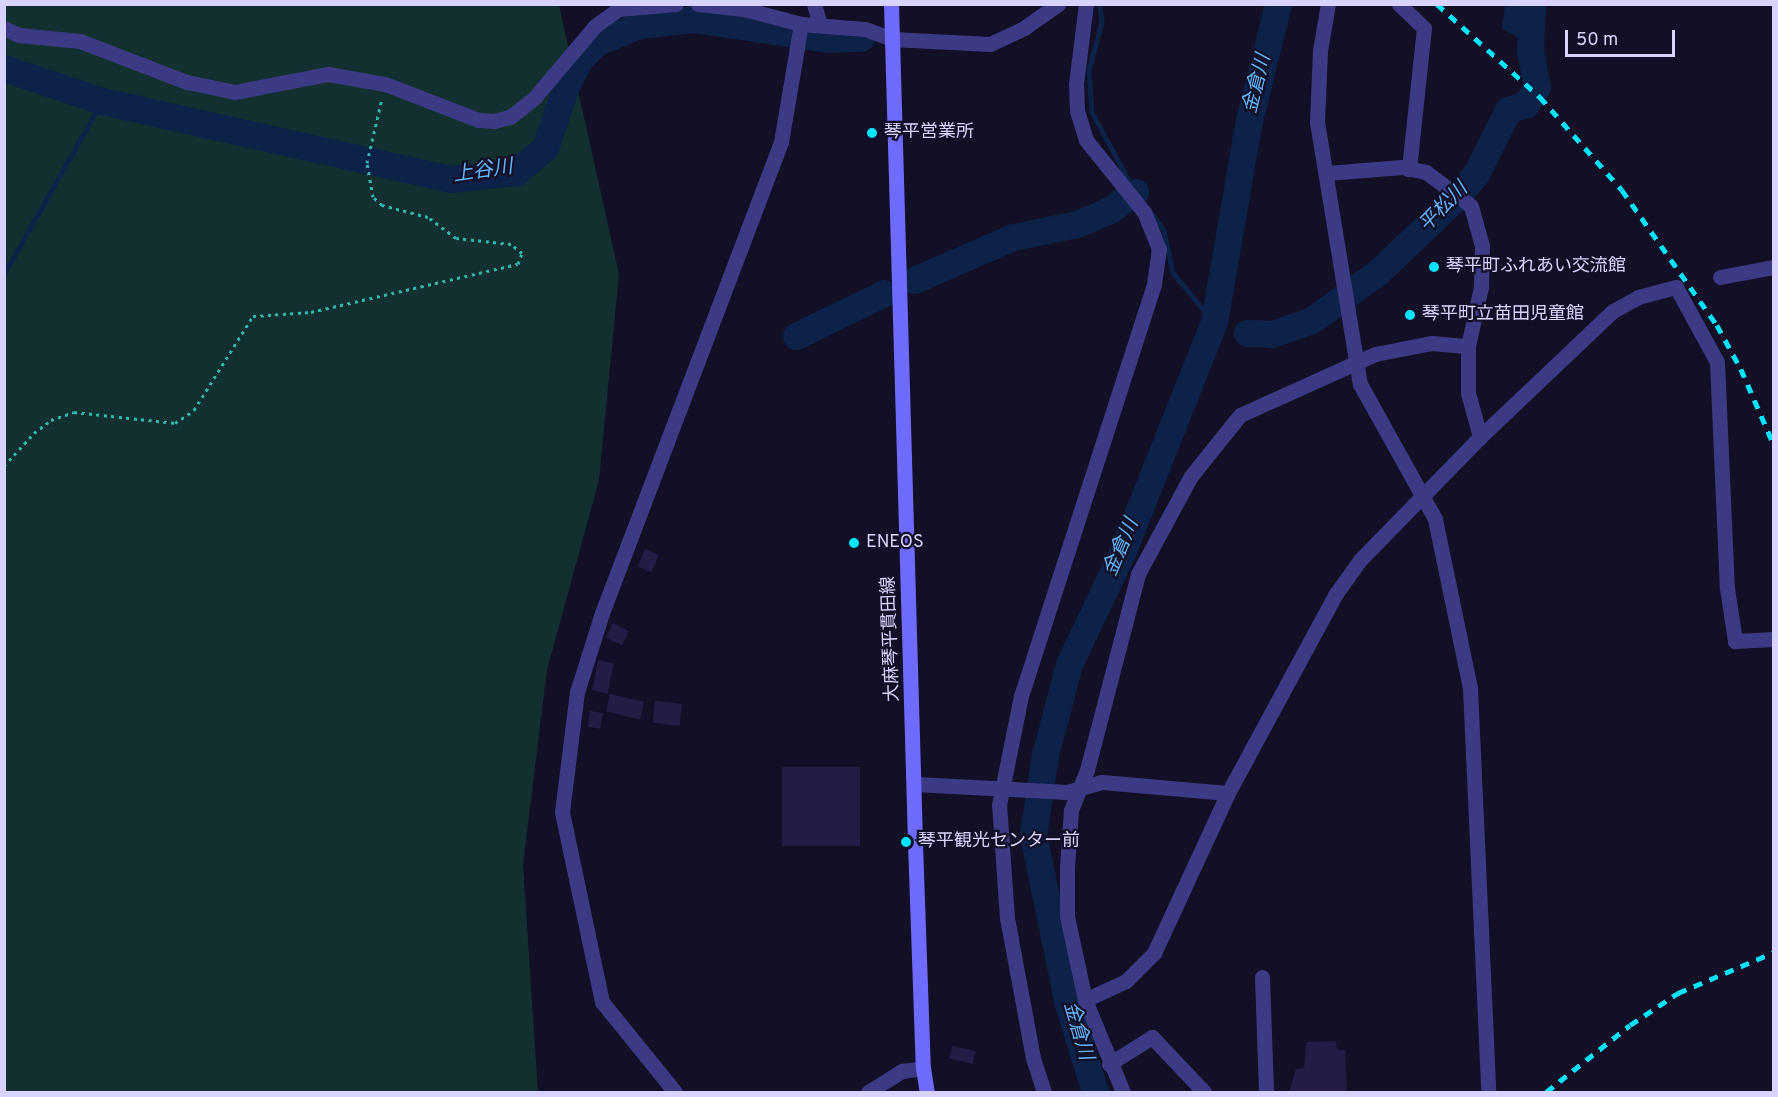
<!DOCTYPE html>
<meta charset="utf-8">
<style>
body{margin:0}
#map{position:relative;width:1778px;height:1097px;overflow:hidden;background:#130f26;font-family:Overpass,"Noto Sans JP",sans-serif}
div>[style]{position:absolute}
.green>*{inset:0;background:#12302f}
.water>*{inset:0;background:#0c2248}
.stream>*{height:4.5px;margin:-2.25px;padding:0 2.25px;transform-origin:2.25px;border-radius:2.25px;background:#0c2248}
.river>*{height:27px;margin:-13.5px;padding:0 13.5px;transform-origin:13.5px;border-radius:13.5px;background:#0c2248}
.building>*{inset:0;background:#241b47;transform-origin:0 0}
.path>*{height:3px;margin-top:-1.5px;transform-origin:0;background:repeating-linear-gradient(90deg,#2fb8b0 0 3px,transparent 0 7.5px)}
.minor>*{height:15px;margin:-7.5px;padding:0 7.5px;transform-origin:7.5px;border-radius:7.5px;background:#3d3a85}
.secondary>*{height:15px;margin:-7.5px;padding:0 7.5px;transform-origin:7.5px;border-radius:7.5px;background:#6f6bff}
.rail>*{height:4.5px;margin-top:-2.25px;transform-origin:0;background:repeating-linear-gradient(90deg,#00e5ff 0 9px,transparent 0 17px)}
.dots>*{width:16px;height:16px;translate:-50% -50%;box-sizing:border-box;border:3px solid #130f26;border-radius:50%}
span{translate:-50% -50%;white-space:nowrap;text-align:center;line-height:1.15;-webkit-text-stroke:4.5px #130f26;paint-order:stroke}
.poi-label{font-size:18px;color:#d9d4ff}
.left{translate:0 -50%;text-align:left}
.street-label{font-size:18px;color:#d9d4ff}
.water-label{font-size:20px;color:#62b6ff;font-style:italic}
.frame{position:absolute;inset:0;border:6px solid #d9d4ff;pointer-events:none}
.scale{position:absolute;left:1565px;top:30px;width:110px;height:27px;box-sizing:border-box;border:3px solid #d9d4ff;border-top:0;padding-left:8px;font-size:18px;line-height:21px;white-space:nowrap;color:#d9d4ff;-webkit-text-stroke:4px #130f26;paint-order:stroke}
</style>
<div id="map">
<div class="green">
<div style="clip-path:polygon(5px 5px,559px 5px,619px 274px,599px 480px,547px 670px,523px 864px,538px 1092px,5px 1092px)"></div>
</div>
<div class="water">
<div style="clip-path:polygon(1505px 5px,1524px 5px,1522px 40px,1502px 28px)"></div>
</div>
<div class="stream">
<div style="left:1100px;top:4px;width:18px;rotate:84deg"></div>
<div style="left:1102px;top:22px;width:51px;rotate:104.9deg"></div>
<div style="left:1089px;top:71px;width:41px;rotate:85.8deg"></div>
<div style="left:1092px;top:112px;width:89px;rotate:61.7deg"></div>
<div style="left:1152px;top:213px;width:21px;rotate:55deg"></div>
<div style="left:1164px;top:230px;width:44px;rotate:78.2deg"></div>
<div style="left:1173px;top:273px;width:64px;rotate:50.1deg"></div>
<div style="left:4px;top:274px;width:199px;rotate:-60.5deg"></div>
</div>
<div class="river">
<div style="left:4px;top:68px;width:103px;rotate:18.6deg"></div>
<div style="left:102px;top:101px;width:358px;rotate:12.6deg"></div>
<div style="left:451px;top:179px;width:65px;rotate:-6.1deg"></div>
<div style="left:516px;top:172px;width:38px;rotate:-40deg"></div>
<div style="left:545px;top:148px;width:65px;rotate:-71.3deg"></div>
<div style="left:566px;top:86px;width:30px;rotate:-63deg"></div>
<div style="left:580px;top:59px;width:24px;rotate:-45deg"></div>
<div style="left:597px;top:42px;width:45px;rotate:-22deg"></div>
<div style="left:639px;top:25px;width:55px;rotate:-6.2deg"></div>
<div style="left:694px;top:19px;width:135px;rotate:8.5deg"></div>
<div style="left:828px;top:39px;width:33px;rotate:-2deg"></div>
<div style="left:914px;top:280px;width:108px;rotate:-23.5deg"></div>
<div style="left:1013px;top:237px;width:65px;rotate:-11.5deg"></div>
<div style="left:1077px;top:224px;width:36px;rotate:-23deg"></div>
<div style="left:1110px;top:210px;width:31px;rotate:-36deg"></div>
<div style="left:1247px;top:333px;width:25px;rotate:2deg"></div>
<div style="left:1272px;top:334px;width:42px;rotate:-19.3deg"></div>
<div style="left:1312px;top:320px;width:82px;rotate:-36deg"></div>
<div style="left:1378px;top:272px;width:105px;rotate:-43.5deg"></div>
<div style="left:1454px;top:200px;width:34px;rotate:-50deg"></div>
<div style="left:1476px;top:174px;width:72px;rotate:-63.4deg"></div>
<div style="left:1508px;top:110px;width:19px;rotate:-18deg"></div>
<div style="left:1526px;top:104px;width:20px;rotate:-57deg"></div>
<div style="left:1537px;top:87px;width:38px;rotate:-101deg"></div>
<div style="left:1530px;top:50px;width:46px;rotate:-87.5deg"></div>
<div style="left:796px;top:336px;width:98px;rotate:-26deg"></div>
<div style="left:1095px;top:1092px;width:92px;rotate:-107.1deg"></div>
<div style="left:1068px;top:1004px;width:173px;rotate:-101.7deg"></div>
<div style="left:1033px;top:835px;width:81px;rotate:-81.5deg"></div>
<div style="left:1045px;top:755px;width:94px;rotate:-75.2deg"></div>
<div style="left:1069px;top:664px;width:123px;rotate:-64.5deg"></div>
<div style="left:1122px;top:553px;width:249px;rotate:-68.3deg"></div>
<div style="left:1214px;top:322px;width:200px;rotate:-80.2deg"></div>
<div style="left:1248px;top:125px;width:125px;rotate:-76.1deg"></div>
</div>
<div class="building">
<div style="left:645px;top:549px;width:15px;height:19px;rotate:23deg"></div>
<div style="left:613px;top:623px;width:18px;height:16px;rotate:27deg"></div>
<div style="left:598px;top:660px;width:16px;height:31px;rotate:11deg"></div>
<div style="left:610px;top:694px;width:35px;height:18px;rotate:13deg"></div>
<div style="left:655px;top:701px;width:27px;height:22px;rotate:6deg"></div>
<div style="left:590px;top:711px;width:13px;height:16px;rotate:9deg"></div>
<div style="left:782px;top:767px;width:78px;height:79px"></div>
<div style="clip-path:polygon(1336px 1041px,1337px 1050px,1345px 1050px,1347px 1092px,1289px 1092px,1296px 1069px,1304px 1068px,1306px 1042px)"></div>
<div style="left:952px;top:1046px;width:24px;height:13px;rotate:12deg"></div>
</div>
<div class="path">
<div style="left:4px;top:466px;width:45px;rotate:-47.7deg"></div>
<div style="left:34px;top:433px;width:21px;rotate:-37deg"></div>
<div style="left:51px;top:420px;width:24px;rotate:-19deg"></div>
<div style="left:74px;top:412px;width:102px;rotate:6.2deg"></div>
<div style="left:175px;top:423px;width:23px;rotate:-34deg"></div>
<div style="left:194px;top:410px;width:111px;rotate:-57.9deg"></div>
<div style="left:253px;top:316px;width:58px;rotate:-3.9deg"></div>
<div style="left:311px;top:312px;width:212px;rotate:-13.1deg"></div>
<div style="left:518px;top:264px;width:12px;rotate:-70deg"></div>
<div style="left:522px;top:253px;width:14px;rotate:-141deg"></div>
<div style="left:511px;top:244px;width:55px;rotate:-173.8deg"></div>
<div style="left:456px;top:238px;width:35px;rotate:-143deg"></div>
<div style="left:428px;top:217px;width:48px;rotate:-165.4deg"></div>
<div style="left:382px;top:205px;width:12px;rotate:-138deg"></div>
<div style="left:373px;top:197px;width:35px;rotate:-100deg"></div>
<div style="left:367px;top:163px;width:67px;rotate:-77deg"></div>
</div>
<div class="minor">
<div style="left:698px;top:4px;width:46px;rotate:6.2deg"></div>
<div style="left:744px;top:9px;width:59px;rotate:14.7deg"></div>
<div style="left:801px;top:24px;width:64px;rotate:4.5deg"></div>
<div style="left:865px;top:29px;width:29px;rotate:20deg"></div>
<div style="left:892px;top:39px;width:98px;rotate:2.9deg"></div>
<div style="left:990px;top:44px;width:38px;rotate:-25deg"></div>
<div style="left:1024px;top:28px;width:42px;rotate:-35.2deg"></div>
<div style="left:814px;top:4px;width:22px;rotate:74deg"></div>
<div style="left:1328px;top:4px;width:48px;rotate:99.7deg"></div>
<div style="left:1320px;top:51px;width:71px;rotate:92.4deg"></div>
<div style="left:1317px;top:122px;width:266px;rotate:80.7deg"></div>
<div style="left:1360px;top:384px;width:154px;rotate:60.9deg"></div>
<div style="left:1435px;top:519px;width:173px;rotate:78.3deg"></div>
<div style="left:1470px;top:688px;width:404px;rotate:87.4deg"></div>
<div style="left:1399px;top:4px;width:35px;rotate:44deg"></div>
<div style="left:1424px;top:28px;width:142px;rotate:96.1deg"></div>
<div style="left:4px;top:28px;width:17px;rotate:25deg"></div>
<div style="left:19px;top:35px;width:61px;rotate:5.6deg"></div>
<div style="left:80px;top:41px;width:115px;rotate:21deg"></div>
<div style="left:187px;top:82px;width:49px;rotate:11.8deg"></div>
<div style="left:235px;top:92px;width:95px;rotate:-11deg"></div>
<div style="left:328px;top:74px;width:58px;rotate:10deg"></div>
<div style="left:385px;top:84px;width:101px;rotate:21deg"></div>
<div style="left:479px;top:120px;width:15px;rotate:4deg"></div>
<div style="left:494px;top:121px;width:16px;rotate:-14deg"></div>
<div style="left:510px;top:117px;width:31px;rotate:-38deg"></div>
<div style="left:534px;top:98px;width:94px;rotate:-49.7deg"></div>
<div style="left:595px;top:26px;width:29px;rotate:-36deg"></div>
<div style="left:618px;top:9px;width:58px;rotate:-4.9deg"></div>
<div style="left:1327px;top:173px;width:75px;rotate:-4.6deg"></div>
<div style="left:1402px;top:167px;width:25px;rotate:12deg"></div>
<div style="left:1426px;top:172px;width:56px;rotate:37.1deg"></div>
<div style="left:1471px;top:206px;width:41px;rotate:74.6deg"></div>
<div style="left:1482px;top:246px;width:41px;rotate:91.4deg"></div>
<div style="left:1481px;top:287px;width:60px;rotate:102.4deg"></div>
<div style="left:1468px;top:346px;width:47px;rotate:90deg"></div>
<div style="left:1468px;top:393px;width:46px;rotate:74.7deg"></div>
<div style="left:1720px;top:277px;width:55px;rotate:-10.5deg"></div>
<div style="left:915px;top:784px;width:152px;rotate:3deg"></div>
<div style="left:1067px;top:792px;width:36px;rotate:-16deg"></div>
<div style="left:1102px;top:782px;width:126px;rotate:5deg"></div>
<div style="left:1262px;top:977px;width:115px;rotate:88deg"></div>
<div style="left:1085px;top:1000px;width:45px;rotate:-24.9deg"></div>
<div style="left:1126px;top:981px;width:40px;rotate:-45deg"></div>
<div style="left:1154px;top:953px;width:176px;rotate:-65.2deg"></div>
<div style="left:1228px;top:793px;width:225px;rotate:-61.6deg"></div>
<div style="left:1335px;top:595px;width:43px;rotate:-54.5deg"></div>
<div style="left:1360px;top:560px;width:172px;rotate:-45.7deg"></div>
<div style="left:1480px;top:437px;width:183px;rotate:-43.5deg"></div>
<div style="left:1613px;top:311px;width:29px;rotate:-29deg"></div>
<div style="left:1638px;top:297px;width:39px;rotate:-15deg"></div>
<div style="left:1676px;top:287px;width:85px;rotate:61.3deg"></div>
<div style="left:1717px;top:362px;width:226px;rotate:87.5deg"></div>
<div style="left:1727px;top:588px;width:54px;rotate:81.4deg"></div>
<div style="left:1735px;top:641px;width:39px;rotate:-3deg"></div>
<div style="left:1109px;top:1064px;width:51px;rotate:-32.1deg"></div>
<div style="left:1152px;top:1037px;width:76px;rotate:46.6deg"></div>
<div style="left:675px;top:1092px;width:116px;rotate:-129deg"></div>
<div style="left:602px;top:1002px;width:194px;rotate:-101.9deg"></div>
<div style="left:562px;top:812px;width:121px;rotate:-82.9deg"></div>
<div style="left:577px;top:692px;width:83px;rotate:-72.4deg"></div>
<div style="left:602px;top:613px;width:504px;rotate:-69.19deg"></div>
<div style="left:781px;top:142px;width:120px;rotate:-80.4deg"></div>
<div style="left:868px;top:1092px;width:40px;rotate:-32deg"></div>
<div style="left:902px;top:1071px;width:21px;rotate:-8deg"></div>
<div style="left:1044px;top:1092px;width:36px;rotate:-108deg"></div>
<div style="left:1033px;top:1058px;width:142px;rotate:-100.5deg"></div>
<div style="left:1007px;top:918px;width:113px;rotate:-94deg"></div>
<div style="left:999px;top:805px;width:111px;rotate:-78.6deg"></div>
<div style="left:1021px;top:696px;width:433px;rotate:-72.1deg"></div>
<div style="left:1154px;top:284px;width:35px;rotate:-82deg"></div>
<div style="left:1159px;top:249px;width:40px;rotate:-112deg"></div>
<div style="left:1144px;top:212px;width:92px;rotate:-128.9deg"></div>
<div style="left:1086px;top:140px;width:30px;rotate:-107deg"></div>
<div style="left:1077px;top:111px;width:27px;rotate:-92deg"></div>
<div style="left:1076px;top:84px;width:81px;rotate:-82.9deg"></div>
<div style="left:1123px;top:1092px;width:100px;rotate:-112.4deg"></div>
<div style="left:1085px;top:1000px;width:86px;rotate:-102.1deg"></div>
<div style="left:1067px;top:916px;width:49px;rotate:-90deg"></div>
<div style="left:1067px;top:867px;width:57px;rotate:-86deg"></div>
<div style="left:1071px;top:810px;width:43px;rotate:-68.2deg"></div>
<div style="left:1087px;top:770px;width:203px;rotate:-75.4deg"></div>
<div style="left:1138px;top:574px;width:111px;rotate:-61.6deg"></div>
<div style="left:1191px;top:476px;width:78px;rotate:-51.2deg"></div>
<div style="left:1240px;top:415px;width:148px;rotate:-24.3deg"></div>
<div style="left:1375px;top:354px;width:57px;rotate:-11.1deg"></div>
<div style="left:1431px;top:343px;width:37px;rotate:5deg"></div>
</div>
<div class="secondary">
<div style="left:891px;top:4px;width:839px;rotate:88.36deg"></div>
<div style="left:915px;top:843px;width:225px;rotate:88deg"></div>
<div style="left:923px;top:1068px;width:24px;rotate:81deg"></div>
</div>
<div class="rail">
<div style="left:1437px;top:4px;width:139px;rotate:42.1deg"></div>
<div style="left:1540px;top:97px;width:124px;rotate:48.6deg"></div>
<div style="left:1622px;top:190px;width:165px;rotate:54.9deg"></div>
<div style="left:1717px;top:325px;width:50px;rotate:61.4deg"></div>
<div style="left:1741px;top:369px;width:83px;rotate:66.5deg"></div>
<div style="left:1546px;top:1092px;width:107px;rotate:-38.6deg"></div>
<div style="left:1630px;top:1025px;width:58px;rotate:-33.7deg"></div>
<div style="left:1678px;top:993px;width:104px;rotate:-23.1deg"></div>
</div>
<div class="dots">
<div style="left:872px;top:133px;background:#00e5ff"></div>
<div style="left:1434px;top:267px;background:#00e5ff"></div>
<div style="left:1410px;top:315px;background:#00e5ff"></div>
<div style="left:854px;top:543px;background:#00e5ff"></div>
<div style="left:906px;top:842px;background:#00e5ff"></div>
</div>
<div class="poi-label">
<span class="left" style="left:884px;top:133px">琴平営業所</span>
<span class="left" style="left:1446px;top:267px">琴平町ふれあい交流館</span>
<span class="left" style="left:1422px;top:315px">琴平町立苗田児童館</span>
<span class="left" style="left:866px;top:543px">ENEOS</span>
<span class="left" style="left:918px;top:842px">琴平観光センター前</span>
</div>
<div class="street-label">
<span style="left:892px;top:639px;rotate:-92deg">大麻琴平貫田線</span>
</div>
<div class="water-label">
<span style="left:1258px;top:84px;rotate:-76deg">金倉川</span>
<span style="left:483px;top:172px;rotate:-8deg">上谷川</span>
<span style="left:1444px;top:208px;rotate:-46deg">平松川</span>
<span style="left:1122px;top:548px;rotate:-67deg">金倉川</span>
<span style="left:1077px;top:1031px;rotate:74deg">金倉川</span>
</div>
<div class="frame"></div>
<div class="scale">50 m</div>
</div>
